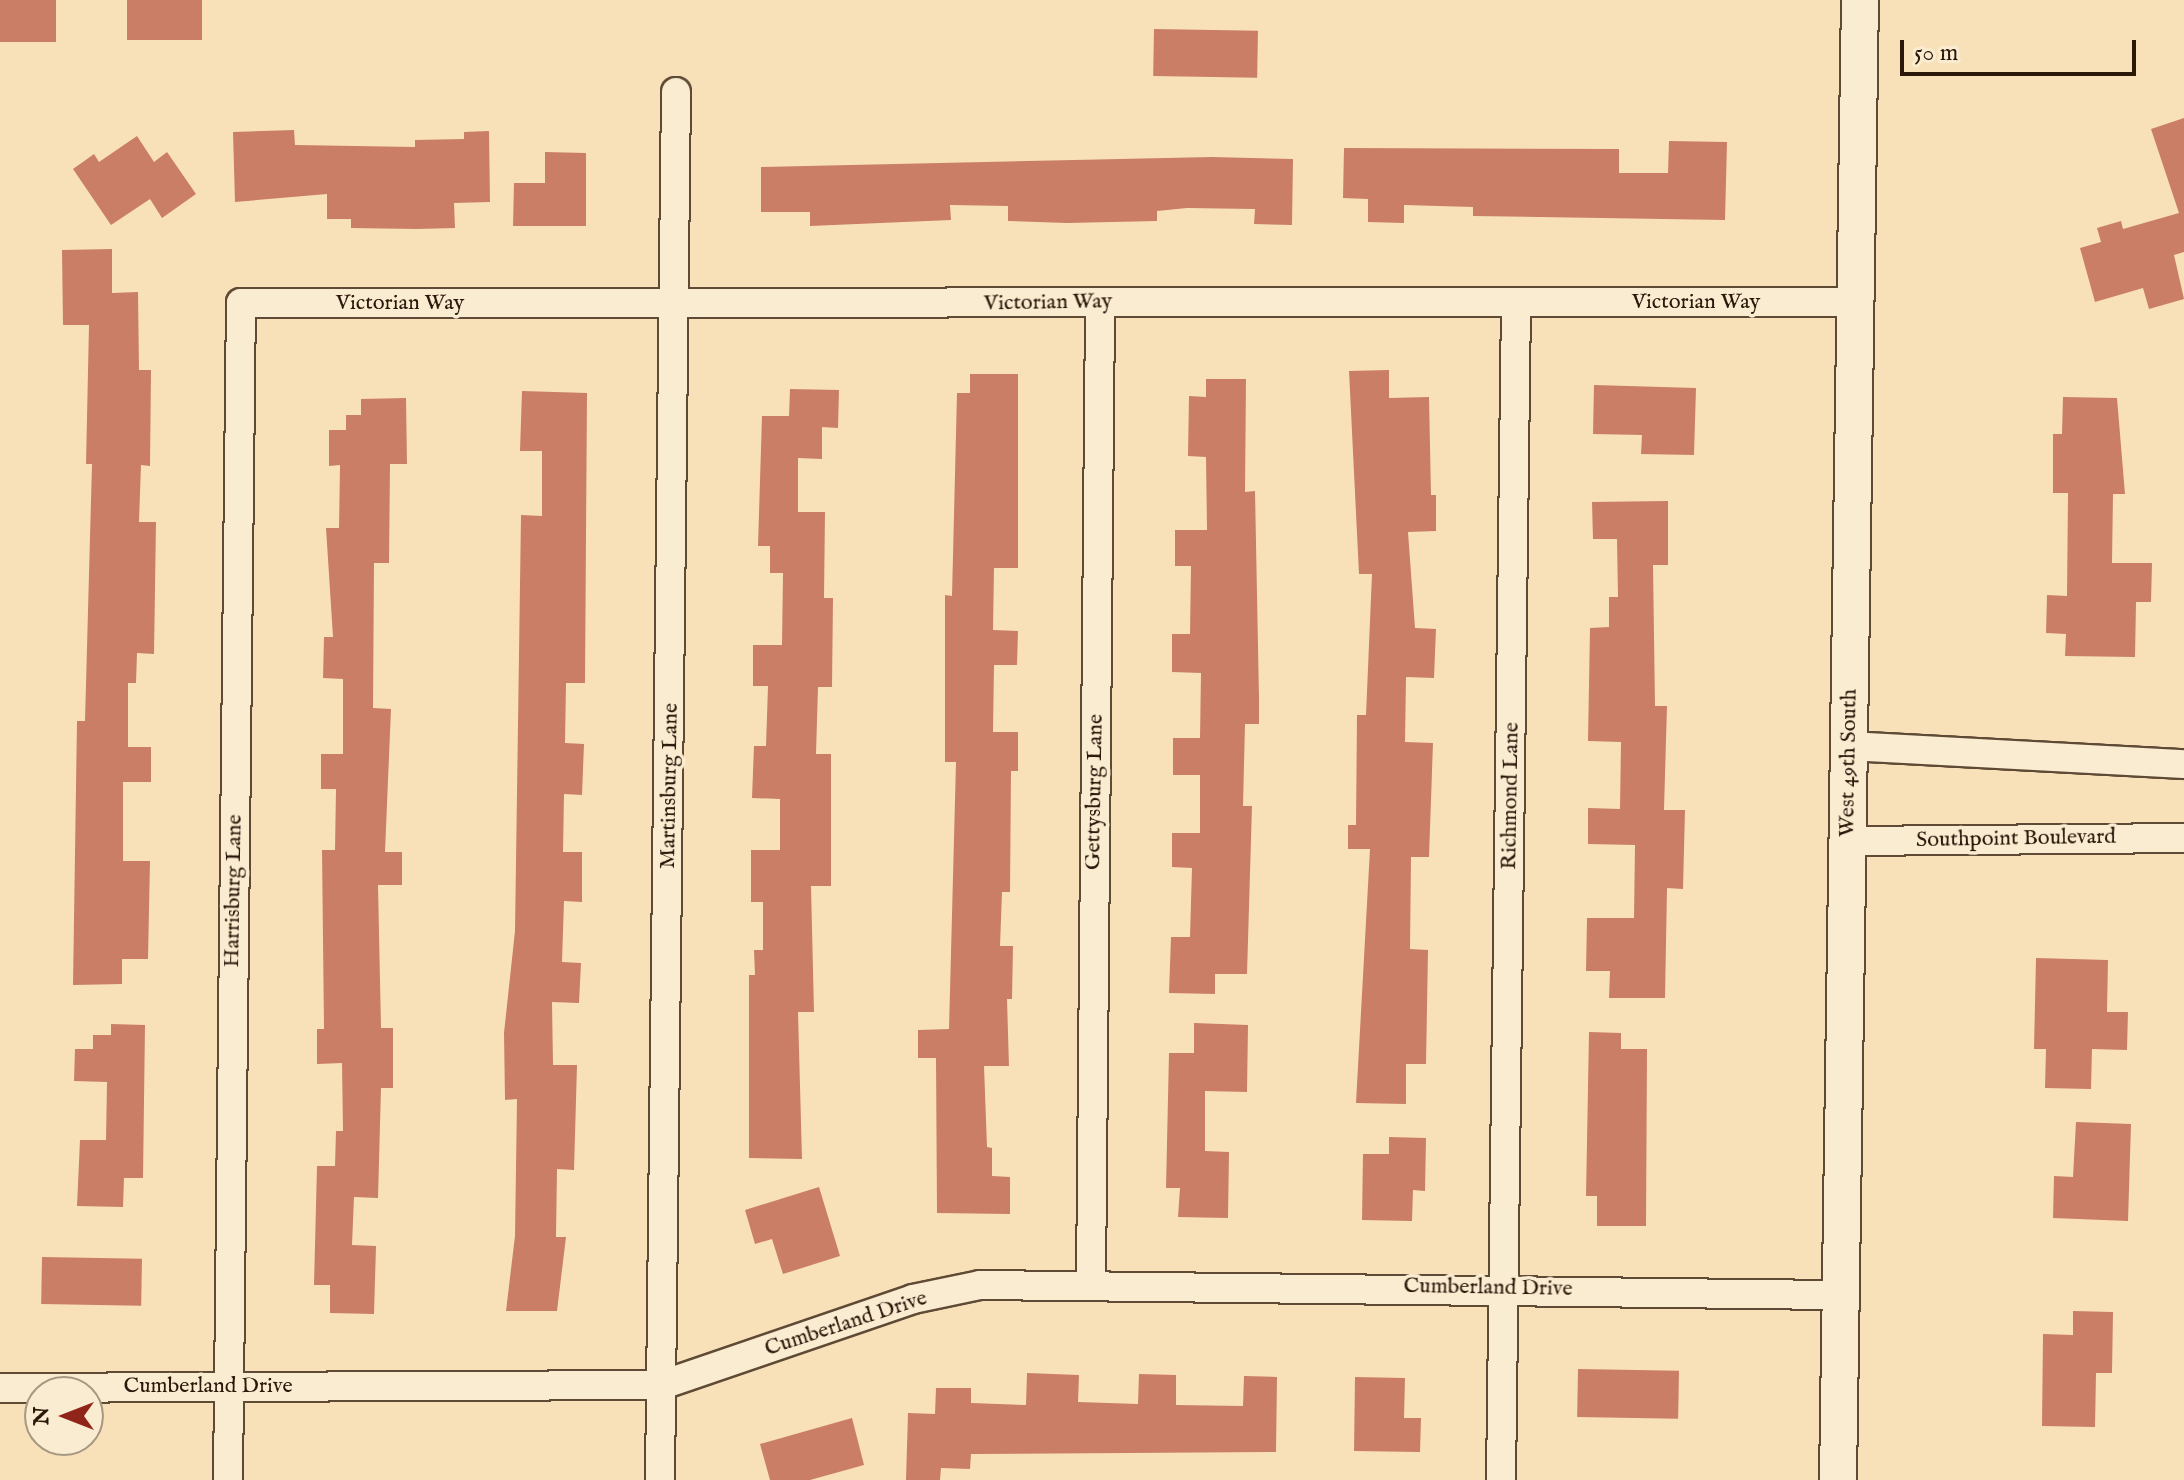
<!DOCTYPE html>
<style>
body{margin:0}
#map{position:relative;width:2184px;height:1480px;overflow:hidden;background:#f8e1b8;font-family:"IM FELL English",serif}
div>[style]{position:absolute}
.building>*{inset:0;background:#ca7e65;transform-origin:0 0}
.roads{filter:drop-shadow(2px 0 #5f4a36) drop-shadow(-2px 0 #5f4a36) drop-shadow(0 2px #5f4a36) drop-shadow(0 -2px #5f4a36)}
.minor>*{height:28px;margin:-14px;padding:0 14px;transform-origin:14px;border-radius:14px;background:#faecd1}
.tertiary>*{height:36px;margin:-18px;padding:0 18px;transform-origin:18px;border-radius:18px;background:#faecd1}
span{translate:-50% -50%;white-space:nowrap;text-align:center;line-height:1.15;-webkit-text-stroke:7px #faecd1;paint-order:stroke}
.street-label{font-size:22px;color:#2c180b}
.north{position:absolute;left:24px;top:1376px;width:80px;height:80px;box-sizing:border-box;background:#faecd1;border:2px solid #a89782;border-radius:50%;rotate:270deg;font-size:22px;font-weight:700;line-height:32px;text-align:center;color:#2c180b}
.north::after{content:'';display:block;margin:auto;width:28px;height:36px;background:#8f2418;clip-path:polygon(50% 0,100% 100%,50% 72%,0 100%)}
.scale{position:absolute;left:1900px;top:40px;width:236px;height:36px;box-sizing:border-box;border:4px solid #2c180b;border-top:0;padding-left:10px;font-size:24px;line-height:28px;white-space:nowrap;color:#2c180b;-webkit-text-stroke:6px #faecd1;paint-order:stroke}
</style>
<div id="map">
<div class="building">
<div style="left:0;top:0;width:56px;height:42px"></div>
<div style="left:127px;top:0;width:75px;height:40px"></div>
<div style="left:1154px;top:29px;width:104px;height:47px;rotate:1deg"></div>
<div style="clip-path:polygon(2184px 118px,2184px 252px,2174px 255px,2184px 299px,2149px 309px,2143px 288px,2095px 302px,2080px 248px,2101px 242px,2097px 228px,2121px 221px,2123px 229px,2179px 213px,2151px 129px)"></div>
<div style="clip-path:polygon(294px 130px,295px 145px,415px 147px,415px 140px,464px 139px,464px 132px,489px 131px,490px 202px,454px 203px,455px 228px,417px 229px,351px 228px,351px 219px,327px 219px,327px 194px,235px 202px,233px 132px)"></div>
<div style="clip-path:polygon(137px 136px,154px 162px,167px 152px,196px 194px,162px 218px,150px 199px,111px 225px,73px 169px,94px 154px,99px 162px)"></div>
<div style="clip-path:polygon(1669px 141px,1727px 142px,1725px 220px,1473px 216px,1473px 207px,1404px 205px,1404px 223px,1368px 222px,1368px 199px,1343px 198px,1344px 148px,1619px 149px,1619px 173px,1668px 173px)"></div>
<div style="clip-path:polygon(545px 152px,586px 153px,586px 226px,513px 226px,514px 183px,545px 183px)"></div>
<div style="clip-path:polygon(1212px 157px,1293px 159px,1292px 225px,1254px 224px,1255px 209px,1187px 208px,1157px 211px,1157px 221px,1067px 223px,1008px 221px,1008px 206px,950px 205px,951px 220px,810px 226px,810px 212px,761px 212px,761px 167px)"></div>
<div style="clip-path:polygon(112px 249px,112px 293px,138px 292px,139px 370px,151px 370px,150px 466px,141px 465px,139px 522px,156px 522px,154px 654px,137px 653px,136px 683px,128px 683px,128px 747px,151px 747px,151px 782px,123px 782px,123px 861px,150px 861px,148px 959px,122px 959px,122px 984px,73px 985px,77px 721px,85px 721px,92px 464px,86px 464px,89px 325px,63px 325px,62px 250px)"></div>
<div style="clip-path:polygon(1389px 370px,1389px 398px,1429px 397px,1431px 495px,1436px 495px,1436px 531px,1408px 532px,1415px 628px,1436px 629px,1434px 678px,1406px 677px,1405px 742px,1433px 743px,1429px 857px,1411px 857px,1410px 949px,1428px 950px,1426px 1064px,1406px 1064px,1406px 1104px,1356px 1103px,1370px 849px,1348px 849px,1348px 825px,1356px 825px,1357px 715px,1366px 715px,1372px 574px,1359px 574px,1349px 371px)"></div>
<div style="clip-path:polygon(970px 374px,1018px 374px,1018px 568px,994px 568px,993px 630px,1018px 631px,1017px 665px,994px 665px,993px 732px,1018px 732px,1018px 771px,1011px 771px,1010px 892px,1002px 892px,1000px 946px,1013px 946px,1012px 999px,1007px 999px,1009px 1066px,984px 1066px,987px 1147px,992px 1148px,992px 1176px,1010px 1177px,1010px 1214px,937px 1213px,936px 1058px,918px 1058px,918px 1030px,949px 1029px,956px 762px,945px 762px,945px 595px,952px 596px,957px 393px,970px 393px)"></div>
<div style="clip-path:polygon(1206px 379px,1246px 379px,1245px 492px,1255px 491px,1259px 698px,1259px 724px,1245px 724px,1243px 806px,1252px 806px,1247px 974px,1215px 974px,1215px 994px,1169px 993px,1171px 937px,1190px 937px,1192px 868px,1172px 867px,1172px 833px,1200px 833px,1200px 775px,1173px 775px,1173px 738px,1200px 738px,1201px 673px,1172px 672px,1172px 634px,1190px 634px,1191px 566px,1175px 566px,1175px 530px,1207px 530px,1206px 457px,1188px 456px,1189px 396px,1206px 397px)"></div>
<div style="clip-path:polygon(1594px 385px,1696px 388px,1694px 455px,1641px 454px,1642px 435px,1593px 434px)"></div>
<div style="clip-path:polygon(790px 389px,839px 390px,838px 428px,822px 427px,822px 459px,798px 458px,798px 512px,825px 512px,824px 598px,833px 598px,832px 687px,818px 687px,816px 754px,831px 754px,831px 886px,811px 886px,814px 1012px,798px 1012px,802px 1159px,749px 1158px,749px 975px,755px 975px,754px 950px,763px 950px,763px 902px,751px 902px,751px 850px,780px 850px,780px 799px,752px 798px,754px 746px,766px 746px,768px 686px,753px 686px,753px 645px,782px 645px,783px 573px,770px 573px,770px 546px,758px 546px,762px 416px,789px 416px)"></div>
<div style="clip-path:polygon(522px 391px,587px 393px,585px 683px,566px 683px,565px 743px,584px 744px,582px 795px,564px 794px,563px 852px,582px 852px,582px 902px,564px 901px,562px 962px,581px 963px,579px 1003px,552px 1002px,553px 1065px,577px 1065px,574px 1170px,557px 1169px,556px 1237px,566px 1237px,557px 1311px,506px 1311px,515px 1236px,517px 1099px,505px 1100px,504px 1033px,515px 931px,521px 515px,542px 516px,542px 451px,520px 451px)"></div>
<div style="clip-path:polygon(2063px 397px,2117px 398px,2125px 494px,2113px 494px,2112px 563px,2152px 563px,2151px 602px,2136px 602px,2135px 657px,2065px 656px,2066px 634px,2046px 633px,2047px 595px,2067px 596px,2068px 493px,2053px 493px,2053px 434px,2062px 434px)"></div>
<div style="clip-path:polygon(406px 398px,407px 464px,390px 464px,389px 563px,374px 563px,373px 708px,391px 709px,385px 852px,402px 852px,402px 885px,378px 885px,381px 1028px,393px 1028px,393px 1088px,381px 1088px,378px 1198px,354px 1197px,352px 1245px,376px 1246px,374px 1314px,330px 1313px,330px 1285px,314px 1285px,317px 1166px,335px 1166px,336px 1131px,343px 1131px,342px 1063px,317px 1064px,317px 1029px,324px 1029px,322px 850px,335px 850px,336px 789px,321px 789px,321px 754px,343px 754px,343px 679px,323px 678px,324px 637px,333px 637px,326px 528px,339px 528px,340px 465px,329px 466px,329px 430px,346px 430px,346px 415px,361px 415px,361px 399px)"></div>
<div style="clip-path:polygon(1668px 501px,1668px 565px,1653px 565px,1655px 706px,1667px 706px,1664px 810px,1685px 810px,1683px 889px,1667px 888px,1665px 998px,1609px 998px,1610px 971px,1586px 971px,1587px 918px,1634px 918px,1635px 845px,1588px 844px,1588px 808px,1620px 809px,1621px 742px,1588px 741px,1590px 628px,1609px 627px,1609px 597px,1618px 597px,1617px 539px,1593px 539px,1592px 502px)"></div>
<div style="clip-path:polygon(2036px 958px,2108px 960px,2107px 1012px,2128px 1012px,2127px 1050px,2092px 1049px,2091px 1089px,2045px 1088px,2046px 1049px,2034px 1049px)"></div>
<div style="clip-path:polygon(1194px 1023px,1248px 1025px,1247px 1092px,1205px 1091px,1205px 1151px,1229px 1152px,1228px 1218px,1178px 1217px,1180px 1188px,1166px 1188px,1169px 1053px,1194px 1053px)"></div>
<div style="clip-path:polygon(111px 1024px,145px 1025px,143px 1178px,124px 1178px,123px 1207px,77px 1206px,80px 1140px,106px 1140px,107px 1082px,74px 1081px,75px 1049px,93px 1049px,93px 1035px,111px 1035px)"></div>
<div style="clip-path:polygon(1589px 1032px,1621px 1033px,1621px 1049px,1647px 1049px,1646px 1226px,1597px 1226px,1597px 1196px,1586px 1196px)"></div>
<div style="clip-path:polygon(2076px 1122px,2131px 1124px,2128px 1221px,2053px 1218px,2054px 1176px,2073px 1177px)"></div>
<div style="clip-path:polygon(1389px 1137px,1426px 1138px,1425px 1191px,1413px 1190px,1412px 1221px,1362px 1220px,1363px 1154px,1389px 1154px)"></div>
<div style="clip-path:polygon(819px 1187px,840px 1256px,783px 1274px,772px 1239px,755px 1244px,745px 1210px)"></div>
<div style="left:42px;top:1257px;width:100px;height:47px;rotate:1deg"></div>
<div style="clip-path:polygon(2073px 1311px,2113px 1312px,2112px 1373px,2096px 1373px,2095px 1427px,2042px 1426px,2043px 1334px,2073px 1335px)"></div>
<div style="left:1578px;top:1369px;width:101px;height:48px;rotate:1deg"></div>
<div style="clip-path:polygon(1027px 1373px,1079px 1375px,1078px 1402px,1138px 1404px,1139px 1374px,1176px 1375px,1176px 1405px,1243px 1406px,1244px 1376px,1277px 1377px,1276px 1452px,971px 1454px,970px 1469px,941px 1468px,940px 1480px,906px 1480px,908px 1413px,935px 1414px,936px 1388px,971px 1388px,971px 1403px,1026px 1405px)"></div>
<div style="clip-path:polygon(1355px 1377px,1405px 1378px,1404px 1418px,1421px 1418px,1420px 1452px,1354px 1451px)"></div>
<div style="clip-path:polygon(852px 1418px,864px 1465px,810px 1480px,770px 1480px,760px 1444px)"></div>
</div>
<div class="roads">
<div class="minor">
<div style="left:1849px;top:746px;width:335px;rotate:3.1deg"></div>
<div style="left:1848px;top:841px;width:336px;rotate:-0.5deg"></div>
<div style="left:1091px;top:1282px;width:979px;rotate:-89.47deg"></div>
<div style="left:0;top:1388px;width:662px;rotate:-0.26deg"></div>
<div style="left:662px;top:1385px;width:265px;rotate:-18.9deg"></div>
<div style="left:913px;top:1299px;width:68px;rotate:-11.8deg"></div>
<div style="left:980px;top:1285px;width:860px;rotate:0.67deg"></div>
<div style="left:228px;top:1480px;width:1177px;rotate:-89.37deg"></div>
<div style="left:241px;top:303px;width:1615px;rotate:-0.04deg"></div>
<div style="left:660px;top:1480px;width:1388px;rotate:-89.34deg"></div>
<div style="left:1501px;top:1480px;width:1176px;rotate:-89.27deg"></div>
</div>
<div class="tertiary">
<div style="left:1838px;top:1480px;width:1480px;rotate:-89.15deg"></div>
</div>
</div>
<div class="street-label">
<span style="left:1048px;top:303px;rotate:-1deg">Victorian Way</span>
<span style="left:1696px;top:303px">Victorian Way</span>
<span style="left:400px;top:304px">Victorian Way</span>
<span style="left:1849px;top:763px;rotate:-89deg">West 49th South</span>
<span style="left:670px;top:786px;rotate:-89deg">Martinsburg Lane</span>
<span style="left:1095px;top:792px;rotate:-89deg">Gettysburg Lane</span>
<span style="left:1511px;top:796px;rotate:-89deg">Richmond Lane</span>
<span style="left:2016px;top:839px;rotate:-1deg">Southpoint Boulevard</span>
<span style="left:234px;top:891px;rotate:-89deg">Harrisburg Lane</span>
<span style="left:1488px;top:1288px;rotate:1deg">Cumberland Drive</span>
<span style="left:846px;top:1324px;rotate:-18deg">Cumberland Drive</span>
<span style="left:208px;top:1387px">Cumberland Drive</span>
</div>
<div class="north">N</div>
<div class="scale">50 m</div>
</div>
